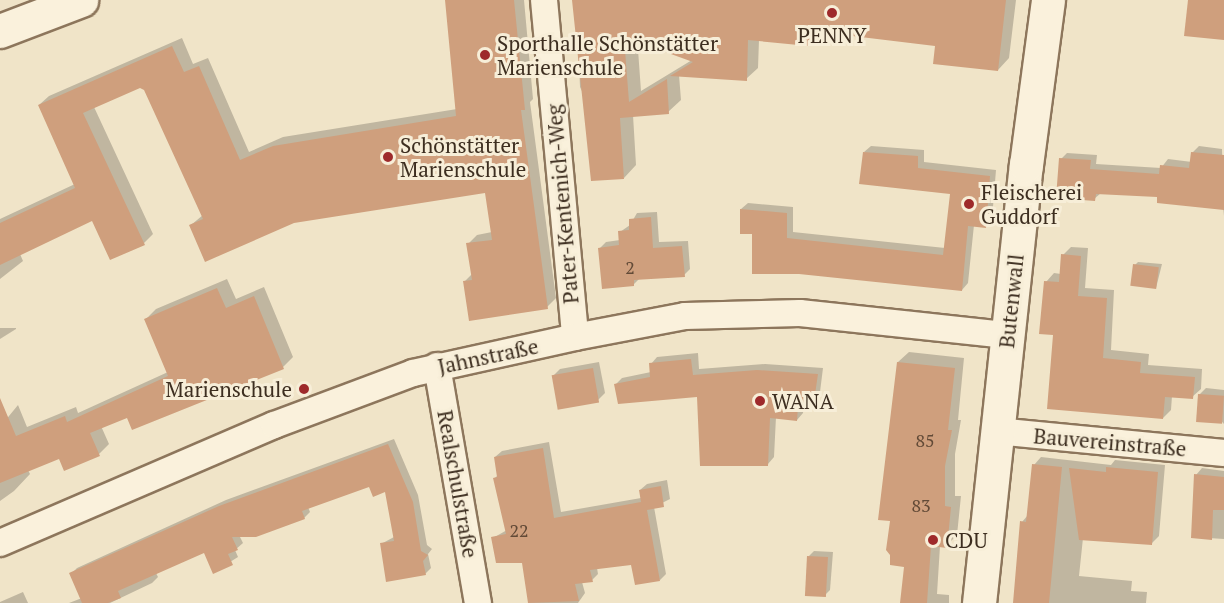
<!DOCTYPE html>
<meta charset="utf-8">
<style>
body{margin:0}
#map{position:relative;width:1224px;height:603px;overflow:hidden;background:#f0e4c8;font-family:"PT Serif",serif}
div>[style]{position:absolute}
.shadow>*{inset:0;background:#0003}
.building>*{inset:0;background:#cf9f7d;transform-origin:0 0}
.roads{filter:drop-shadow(2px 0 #8d765c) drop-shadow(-2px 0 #8d765c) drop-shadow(0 2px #8d765c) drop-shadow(0 -2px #8d765c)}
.street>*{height:26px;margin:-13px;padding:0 13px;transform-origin:13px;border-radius:13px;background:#faf1dc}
.secondary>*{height:33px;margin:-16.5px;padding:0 16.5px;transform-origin:16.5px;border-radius:16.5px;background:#faf1dc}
.dots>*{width:16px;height:16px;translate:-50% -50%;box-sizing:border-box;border:3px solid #f7eed8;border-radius:50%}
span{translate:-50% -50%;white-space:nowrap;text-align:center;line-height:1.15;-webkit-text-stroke:6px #f7eed8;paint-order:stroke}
.number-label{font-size:18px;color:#624a37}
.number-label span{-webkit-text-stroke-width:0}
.poi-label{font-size:21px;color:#3d2e20}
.left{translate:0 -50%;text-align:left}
.right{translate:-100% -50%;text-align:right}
.street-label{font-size:21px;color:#3d2e20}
</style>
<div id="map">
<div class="shadow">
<div style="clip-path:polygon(447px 0,524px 0,533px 99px,530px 102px,556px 298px,547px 307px,465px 281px,472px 274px,468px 244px,477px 235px,492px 232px,486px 192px,191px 225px,203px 215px,145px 89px,140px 87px,94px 107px,153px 234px,144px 243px,93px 219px,20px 254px,23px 261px,0 279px,0 219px,75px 184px,39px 105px,49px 96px,182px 38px,193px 64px,208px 58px,249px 152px,283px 137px,457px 109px)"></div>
<div style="clip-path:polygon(639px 0,1016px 0,1009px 58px,998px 70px,937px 44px,820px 31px,808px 45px,759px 40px,758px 68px,746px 79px,679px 75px,681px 100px,668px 112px,633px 115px,636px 165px,624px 178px,580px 87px,578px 38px,636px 22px,641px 91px,692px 60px)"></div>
<div style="clip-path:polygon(871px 146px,924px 150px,924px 162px,996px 170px,992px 219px,985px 226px,974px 225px,968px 283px,962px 290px,754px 232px,741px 209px,748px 203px,793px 207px,793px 232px,945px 248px,951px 193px,864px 152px)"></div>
<div style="clip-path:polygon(1199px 146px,1222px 149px,1224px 216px,1223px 208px,1159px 196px,1101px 193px,1094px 199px,1061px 159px,1067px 153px,1097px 155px,1096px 164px,1161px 168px,1168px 159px,1192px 162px,1192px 153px)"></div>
<div style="clip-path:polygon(657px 212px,659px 242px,688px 241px,690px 269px,684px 275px,640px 278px,634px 284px,599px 249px,606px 242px,620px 240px,620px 232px,630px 225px,637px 213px)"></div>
<div style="clip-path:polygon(1071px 247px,1088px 248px,1085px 288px,1114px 290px,1111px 350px,1149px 354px,1148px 365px,1202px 369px,1201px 389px,1192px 397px,1172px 396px,1171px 410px,1163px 418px,1055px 334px,1046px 282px,1054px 273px,1061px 274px,1063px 255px)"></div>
<div style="clip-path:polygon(1138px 262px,1162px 264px,1156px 288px,1135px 265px)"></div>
<div style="clip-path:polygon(227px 279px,236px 299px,264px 287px,293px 357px,283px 367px,101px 426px,109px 444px,99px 454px,60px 457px,28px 470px,30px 474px,14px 491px,0 501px,0 427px,18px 405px,27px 427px,76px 407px,78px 413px,168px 372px,146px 319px,156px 309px)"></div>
<div style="clip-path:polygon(0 328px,16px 328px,16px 329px,0 339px)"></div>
<div style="clip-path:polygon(909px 352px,964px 358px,958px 420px,961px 420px,955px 454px,955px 496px,961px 496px,957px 535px,946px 546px,940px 546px,937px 594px,949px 595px,949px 603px,902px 603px,906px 566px,892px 520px,898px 362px)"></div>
<div style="clip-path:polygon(698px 353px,699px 369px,765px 364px,823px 368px,819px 400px,813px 406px,804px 405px,803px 413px,797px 420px,776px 417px,774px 457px,768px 464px,698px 396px,616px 384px,622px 378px,651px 372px,651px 364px,657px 357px)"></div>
<div style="clip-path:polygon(599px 362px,605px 393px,598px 400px,553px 376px,560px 369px)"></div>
<div style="clip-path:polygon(1206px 388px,1224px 390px,1224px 424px,1199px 395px)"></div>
<div style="clip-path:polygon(394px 439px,418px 495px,427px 545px,432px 549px,428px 554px,431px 568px,425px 574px,381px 544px,394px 537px,386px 490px,370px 485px,308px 507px,310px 512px,304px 518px,239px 535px,243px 543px,235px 550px,238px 557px,214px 572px,205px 551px,156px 573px,158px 577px,152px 583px,110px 603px,69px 603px,82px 598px,71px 574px,77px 568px,226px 500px)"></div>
<div style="clip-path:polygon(549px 442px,561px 512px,641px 498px,640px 490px,647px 484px,667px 480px,670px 499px,654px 507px,666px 574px,660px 580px,633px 564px,597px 568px,598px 574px,592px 580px,582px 582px,585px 593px,578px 603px,529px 603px,523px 562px,513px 563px,493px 538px,507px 530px,495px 478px,498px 475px,495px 457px,502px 451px)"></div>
<div style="clip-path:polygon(1041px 457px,1111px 465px,1115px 460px,1165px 465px,1159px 536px,1151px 544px,1083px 538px,1079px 576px,1132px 581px,1131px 591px,1147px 592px,1146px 603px,1014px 603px,1022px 522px,1028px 515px,1034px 465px)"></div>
<div style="clip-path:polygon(1202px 468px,1224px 471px,1224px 539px,1193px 537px,1196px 475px)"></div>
<div style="clip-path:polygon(814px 551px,833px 552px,830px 590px,824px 596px,809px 556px)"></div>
<div style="clip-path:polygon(23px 592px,28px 603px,0 603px,0 602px)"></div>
</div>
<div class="building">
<div style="clip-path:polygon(445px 0,514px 0,525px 110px,521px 110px,548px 309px,469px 321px,463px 281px,472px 280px,466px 243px,492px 240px,485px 193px,294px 223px,205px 262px,189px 225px,203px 219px,144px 90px,140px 88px,83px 113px,145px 245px,110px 260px,92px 221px,0 265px,0 223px,75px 188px,38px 105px,172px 46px,184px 72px,199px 66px,240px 160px,273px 146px,456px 116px)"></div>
<div style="clip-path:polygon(572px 0,1006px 0,998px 71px,933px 64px,935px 46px,811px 31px,809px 46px,748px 40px,747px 81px,670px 76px,693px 62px,624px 37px,629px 102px,667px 79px,669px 114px,620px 118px,624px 179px,591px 181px)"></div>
<div style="clip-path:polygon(1188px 0,1224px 0,1224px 40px,1184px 36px)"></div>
<div style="clip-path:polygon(863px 152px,918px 156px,918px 168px,990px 176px,986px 228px,968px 226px,962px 291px,799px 274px,752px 274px,752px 234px,740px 234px,740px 209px,787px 213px,787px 238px,943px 255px,950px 194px,859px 184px)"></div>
<div style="clip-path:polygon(1191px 152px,1224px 155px,1224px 210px,1157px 203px,1157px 197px,1096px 194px,1095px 201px,1056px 198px,1059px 158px,1091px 160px,1090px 169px,1159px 174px,1160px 165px,1189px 168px)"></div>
<div style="clip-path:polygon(651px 217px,653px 248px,682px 246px,685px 277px,634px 280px,634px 286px,602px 289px,598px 248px,619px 245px,618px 231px,629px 230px,629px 219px)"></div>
<div style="clip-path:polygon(1061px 254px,1081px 256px,1078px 296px,1107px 298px,1103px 358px,1141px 362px,1140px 373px,1195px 377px,1193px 399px,1165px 397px,1163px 419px,1047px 409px,1053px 335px,1039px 334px,1044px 281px,1059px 282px)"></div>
<div style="left:1133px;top:264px;width:26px;height:22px;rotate:7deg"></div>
<div style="clip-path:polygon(217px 288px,226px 308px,254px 296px,284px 369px,132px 430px,127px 418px,90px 433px,100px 456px,64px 471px,59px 459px,0 483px,0 398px,16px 436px,65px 416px,67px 422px,168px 376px,144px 319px)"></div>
<div style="clip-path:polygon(691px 359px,693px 375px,757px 370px,818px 374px,813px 408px,798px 406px,797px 421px,770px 418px,768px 466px,700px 466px,697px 397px,618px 404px,614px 384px,650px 377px,649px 363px)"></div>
<div style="clip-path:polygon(897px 362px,955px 368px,948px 430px,952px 430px,945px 466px,945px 506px,951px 507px,947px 548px,931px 546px,927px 603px,900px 603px,904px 567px,890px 565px,890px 555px,886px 550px,890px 521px,878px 520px)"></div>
<div style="left:593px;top:368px;width:35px;height:42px;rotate:80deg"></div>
<div style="left:1198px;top:394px;width:26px;height:28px;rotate:4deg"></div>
<div style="clip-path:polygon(388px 444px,413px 502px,421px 551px,428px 555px,423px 561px,426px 575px,386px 582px,380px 543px,394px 541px,385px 492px,373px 497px,369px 487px,302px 511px,305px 519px,256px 537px,232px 537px,238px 550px,228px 554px,233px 565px,213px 574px,204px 553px,118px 591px,121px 598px,108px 603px,82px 603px,69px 573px,219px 506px)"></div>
<div style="clip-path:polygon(543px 448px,554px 518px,641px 502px,639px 490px,661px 486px,664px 507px,647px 510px,660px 581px,635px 585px,631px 565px,590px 570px,593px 582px,575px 584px,579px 601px,528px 603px,522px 563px,496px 563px,491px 537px,506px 534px,493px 478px,497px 477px,494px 457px)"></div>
<div style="clip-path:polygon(1032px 464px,1062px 467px,1049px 603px,1013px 603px,1020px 521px,1026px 522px)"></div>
<div style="clip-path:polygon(1106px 467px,1158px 472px,1152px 545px,1079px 540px,1069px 468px,1106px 472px)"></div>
<div style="clip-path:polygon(1194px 474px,1224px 477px,1224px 510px,1213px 510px,1212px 540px,1191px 538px)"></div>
<div style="left:807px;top:556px;width:21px;height:40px;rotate:3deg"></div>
</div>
<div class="roads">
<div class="street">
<div style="left:544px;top:0;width:338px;rotate:84.7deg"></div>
<div style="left:437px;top:366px;width:241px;rotate:80.2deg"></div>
<div style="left:996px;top:431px;width:229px;rotate:5.5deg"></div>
<div style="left:0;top:543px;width:298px;rotate:-23.3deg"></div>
<div style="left:274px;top:425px;width:148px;rotate:-20.5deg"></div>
<div style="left:413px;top:373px;width:166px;rotate:-12.5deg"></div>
<div style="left:575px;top:337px;width:112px;rotate:-10.8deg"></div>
<div style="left:685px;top:316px;width:115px;rotate:-1.5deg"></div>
<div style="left:800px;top:313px;width:208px;rotate:6.1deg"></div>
</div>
<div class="secondary">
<div style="left:0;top:31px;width:87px;rotate:-20.9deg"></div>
<div style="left:979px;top:603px;width:441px;rotate:-83.9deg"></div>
<div style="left:1026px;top:165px;width:166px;rotate:-82.4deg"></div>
</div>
</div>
<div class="dots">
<div style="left:832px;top:13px;background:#9e2a2b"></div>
<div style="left:485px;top:55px;background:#9e2a2b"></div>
<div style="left:388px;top:157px;background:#9e2a2b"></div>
<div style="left:969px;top:204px;background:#9e2a2b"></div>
<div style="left:304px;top:389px;background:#9e2a2b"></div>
<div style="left:760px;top:401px;background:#9e2a2b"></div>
<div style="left:933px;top:540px;background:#9e2a2b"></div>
</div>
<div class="number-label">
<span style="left:630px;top:267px">2</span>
<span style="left:925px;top:440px">85</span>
<span style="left:921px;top:505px">83</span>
<span style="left:519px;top:530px">22</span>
</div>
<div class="poi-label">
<span style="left:832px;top:35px">PENNY</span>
<span class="left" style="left:497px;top:55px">Sporthalle Schönstätter<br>Marienschule</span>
<span class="left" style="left:400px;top:157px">Schönstätter<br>Marienschule</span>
<span class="left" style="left:981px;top:204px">Fleischerei<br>Guddorf</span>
<span class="right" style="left:292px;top:389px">Marienschule</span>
<span class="left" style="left:772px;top:401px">WANA</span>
<span class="left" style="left:945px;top:540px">CDU</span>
</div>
<div class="street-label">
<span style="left:562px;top:204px;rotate:-95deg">Pater-Kentenich-Weg</span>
<span style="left:1011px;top:301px;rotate:-84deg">Butenwall</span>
<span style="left:488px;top:356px;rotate:-12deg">Jahnstraße</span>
<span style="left:1110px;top:442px;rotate:5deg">Bauvereinstraße</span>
<span style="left:458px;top:484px;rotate:80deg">Realschulstraße</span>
</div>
</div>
